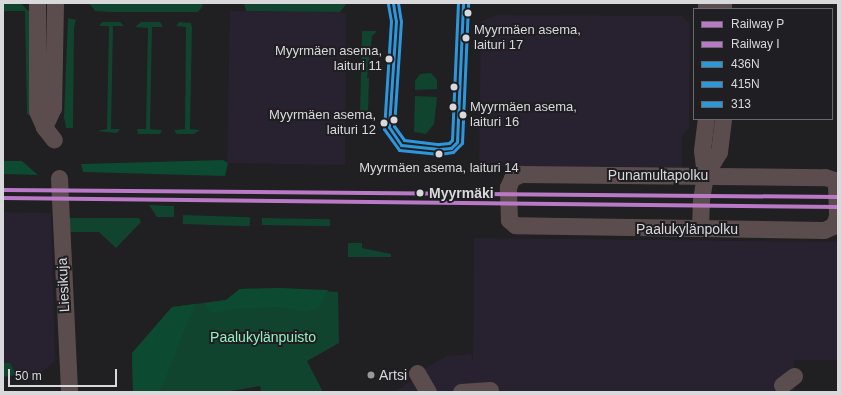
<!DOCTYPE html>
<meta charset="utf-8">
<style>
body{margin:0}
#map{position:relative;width:841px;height:395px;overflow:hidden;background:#201f21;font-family:Arial,sans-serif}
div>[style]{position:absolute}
.commercial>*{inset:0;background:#282230}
.green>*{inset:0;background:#10442f;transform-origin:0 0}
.forest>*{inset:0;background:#0c4a31}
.street>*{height:17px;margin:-8.5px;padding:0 8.5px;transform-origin:8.5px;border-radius:8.5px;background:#5b4d4d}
.bus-1>*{height:3px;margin:-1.5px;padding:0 1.5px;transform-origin:1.5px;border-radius:1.5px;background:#2d97dc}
.bus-2>*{height:3px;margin:-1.5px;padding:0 1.5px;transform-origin:1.5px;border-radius:1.5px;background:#2d97dc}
.bus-3>*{height:3px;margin:-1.5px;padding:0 1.5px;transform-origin:1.5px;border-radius:1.5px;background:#2d97dc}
.rail-1>*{height:4px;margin:-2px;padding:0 2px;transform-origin:2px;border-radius:2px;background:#ba79c7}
.rail-2>*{height:4px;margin:-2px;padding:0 2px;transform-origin:2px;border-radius:2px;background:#ba79c7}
.dots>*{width:11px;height:11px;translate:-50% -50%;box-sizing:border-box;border:2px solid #1f1e22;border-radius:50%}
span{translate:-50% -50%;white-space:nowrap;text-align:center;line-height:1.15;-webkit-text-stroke:4px #1f1e22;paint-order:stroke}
.bus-label{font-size:13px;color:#d9d8db}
.left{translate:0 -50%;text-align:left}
.right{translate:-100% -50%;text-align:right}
.street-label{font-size:14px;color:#d9d8db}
.stop-label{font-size:14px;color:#d9d8db;font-weight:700}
.park-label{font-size:14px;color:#92f0bf}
.poi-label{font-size:14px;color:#d9d8db}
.frame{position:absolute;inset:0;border:4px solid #d9d8db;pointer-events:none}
.legend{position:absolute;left:693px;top:8px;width:140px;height:112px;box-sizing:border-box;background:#1f1e22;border:1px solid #69686c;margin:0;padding:5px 7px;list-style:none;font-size:12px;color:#d9d8db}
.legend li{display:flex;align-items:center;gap:8px;height:20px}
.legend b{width:20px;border:1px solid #69686c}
.scale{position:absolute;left:8px;top:369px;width:109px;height:18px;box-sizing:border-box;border:2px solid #d9d8db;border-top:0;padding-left:5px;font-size:12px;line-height:14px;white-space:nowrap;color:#d9d8db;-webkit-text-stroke:3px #1f1e22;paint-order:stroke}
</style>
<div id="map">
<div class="commercial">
<div style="clip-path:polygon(230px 11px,340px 12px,346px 15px,345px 165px,227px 163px)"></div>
<div style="clip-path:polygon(497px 15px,682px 16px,690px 24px,689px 128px,682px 136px,682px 167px,479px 166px,481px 21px)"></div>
<div style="clip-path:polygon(3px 212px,51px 213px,55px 361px,40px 373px,44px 379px,36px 384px,32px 378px,16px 375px,10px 364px,3px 363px)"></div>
<div style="clip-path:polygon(474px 238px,838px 242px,838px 360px,794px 360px,794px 392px,393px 392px,412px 381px,409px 377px,447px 356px,471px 354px,473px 363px)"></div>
</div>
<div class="green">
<div style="clip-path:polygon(3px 3px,21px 3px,31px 14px,30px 114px,27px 115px,25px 11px,3px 11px)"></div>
<div style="clip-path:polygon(89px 3px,202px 3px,203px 6px,198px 12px,111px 12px,95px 11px)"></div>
<div style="clip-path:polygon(244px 3px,347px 3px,340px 12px,246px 11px)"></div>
<div style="clip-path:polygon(68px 18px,76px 20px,74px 28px,73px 128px,66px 128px,64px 117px)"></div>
<div style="clip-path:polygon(102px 22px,120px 22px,124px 26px,113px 26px,111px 129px,120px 129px,117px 133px,97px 131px,107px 129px,109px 26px,99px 26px)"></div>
<div style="clip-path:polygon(141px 22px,160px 22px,163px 27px,152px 27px,150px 129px,162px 130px,160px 134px,138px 134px,137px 129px,146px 129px,148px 28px,135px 27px)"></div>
<div style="clip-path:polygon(179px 22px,191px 23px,192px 27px,190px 129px,200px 130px,194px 134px,177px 134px,175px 132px,175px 130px,185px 129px,186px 27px,176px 26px)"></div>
<div style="clip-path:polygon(362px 31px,377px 31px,372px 36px,367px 78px,369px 78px,368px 114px,360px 114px)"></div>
<div style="clip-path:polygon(431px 73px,437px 80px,437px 89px,415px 90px,415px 81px,420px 74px)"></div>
<div style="clip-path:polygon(415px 96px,437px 97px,434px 124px,426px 134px,414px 132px)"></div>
<div style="clip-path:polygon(149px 205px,174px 206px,174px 217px,157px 217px)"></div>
<div style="left:183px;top:215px;width:67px;height:9px;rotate:2deg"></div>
<div style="clip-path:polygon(68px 218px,139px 218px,141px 222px,116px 248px,99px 232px,68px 232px)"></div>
<div style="left:262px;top:218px;width:68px;height:7px;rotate:1deg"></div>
<div style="clip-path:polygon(348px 243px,362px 243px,362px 248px,391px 254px,391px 257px,348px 257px)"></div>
<div style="clip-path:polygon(278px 288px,338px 292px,339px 343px,307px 361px,323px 392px,261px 392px,260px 386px,225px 392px,133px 392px,132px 353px,172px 307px,226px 300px,240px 289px)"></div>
<div style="clip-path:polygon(3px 363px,10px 363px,16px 375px,3px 377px)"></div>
</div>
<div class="forest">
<div style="clip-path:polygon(223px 160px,228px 163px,225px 176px,83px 172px,81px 164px)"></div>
<div style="clip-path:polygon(3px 161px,22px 161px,38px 175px,3px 174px)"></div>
<div style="clip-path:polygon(240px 289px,278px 288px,328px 290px,318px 309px,304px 312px,280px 307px,234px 309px,219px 312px,211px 312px,205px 307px,205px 303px,226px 300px)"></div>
<div style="clip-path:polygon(195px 304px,160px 392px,133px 392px,132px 353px,172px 307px)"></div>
</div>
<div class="street">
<div style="left:37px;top:3px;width:108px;rotate:90deg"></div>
<div style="left:37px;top:111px;width:17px;rotate:66deg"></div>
<div style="left:44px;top:127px;width:16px;rotate:52deg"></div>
<div style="left:706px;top:3px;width:6px;rotate:90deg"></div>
<div style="left:723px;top:3px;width:6px;rotate:90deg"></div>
<div style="left:44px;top:127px;width:21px;rotate:-65deg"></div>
<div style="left:53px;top:108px;width:105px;rotate:-88.9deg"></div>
<div style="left:521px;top:174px;width:304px;rotate:0.6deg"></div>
<div style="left:825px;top:177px;width:9px;rotate:18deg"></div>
<div style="left:834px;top:180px;width:5px;rotate:68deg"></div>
<div style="left:836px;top:185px;width:32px;rotate:88deg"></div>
<div style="left:837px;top:217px;width:10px;rotate:114deg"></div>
<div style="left:833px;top:226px;width:10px;rotate:156deg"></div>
<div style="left:824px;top:230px;width:309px;rotate:-179.1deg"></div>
<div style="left:515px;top:225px;width:8px;rotate:-140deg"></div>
<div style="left:509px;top:220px;width:33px;rotate:-92deg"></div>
<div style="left:508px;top:187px;width:10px;rotate:-66deg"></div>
<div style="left:512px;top:178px;width:10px;rotate:-24deg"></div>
<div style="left:705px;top:175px;width:27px;rotate:-59deg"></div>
<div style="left:719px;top:152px;width:33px;rotate:-83deg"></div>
<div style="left:59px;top:178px;width:214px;rotate:87.3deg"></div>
<div style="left:700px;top:228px;width:28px;rotate:-88deg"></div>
<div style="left:701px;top:200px;width:25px;rotate:-81deg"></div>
<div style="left:705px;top:175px;width:25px;rotate:-97deg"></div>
<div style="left:702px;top:150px;width:31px;rotate:-83deg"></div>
<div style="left:417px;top:373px;width:22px;rotate:60deg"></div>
<div style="left:782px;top:385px;width:15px;rotate:-37deg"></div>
<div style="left:461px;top:392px;width:29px;rotate:-4deg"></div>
</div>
<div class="bus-1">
<div style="left:393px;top:3px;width:18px;rotate:81deg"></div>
<div style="left:396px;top:21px;width:106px;rotate:93.8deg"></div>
<div style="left:389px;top:127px;width:22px;rotate:56deg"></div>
<div style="left:401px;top:145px;width:38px;rotate:6deg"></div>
<div style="left:439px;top:149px;width:12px;rotate:-5deg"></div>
<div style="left:451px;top:148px;width:8px;rotate:-45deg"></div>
<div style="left:457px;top:142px;width:139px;rotate:-87.5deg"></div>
</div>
<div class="bus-2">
<div style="left:388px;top:4px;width:17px;rotate:80deg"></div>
<div style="left:391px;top:21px;width:108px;rotate:93.7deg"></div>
<div style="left:384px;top:129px;width:26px;rotate:54deg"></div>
<div style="left:399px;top:150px;width:40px;rotate:5.7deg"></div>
<div style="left:439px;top:154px;width:14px;rotate:-8deg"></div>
<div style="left:453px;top:152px;width:13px;rotate:-45deg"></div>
<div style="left:462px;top:143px;width:140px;rotate:-87.5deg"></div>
</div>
<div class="bus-3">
<div style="left:398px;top:3px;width:18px;rotate:81deg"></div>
<div style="left:401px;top:21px;width:105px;rotate:93.8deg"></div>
<div style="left:394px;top:126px;width:17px;rotate:54deg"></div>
<div style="left:404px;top:140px;width:35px;rotate:7deg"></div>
<div style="left:439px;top:144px;width:10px;rotate:-6deg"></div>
<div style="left:449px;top:143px;width:4px;rotate:-45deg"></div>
<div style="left:452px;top:140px;width:137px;rotate:-87.5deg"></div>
</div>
<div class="rail-1">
<div style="left:3px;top:198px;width:835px;rotate:0.62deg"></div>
</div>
<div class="rail-2">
<div style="left:3px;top:190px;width:835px;rotate:0.48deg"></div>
</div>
<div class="dots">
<div style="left:468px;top:13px;background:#d9d8db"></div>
<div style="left:466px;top:38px;background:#d9d8db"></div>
<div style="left:389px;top:59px;background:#d9d8db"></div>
<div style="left:454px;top:87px;background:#d9d8db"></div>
<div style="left:453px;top:107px;background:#d9d8db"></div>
<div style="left:463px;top:115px;background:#d9d8db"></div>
<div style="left:394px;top:120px;background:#d9d8db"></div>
<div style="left:384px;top:123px;background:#d9d8db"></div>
<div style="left:439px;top:154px;background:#d9d8db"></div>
<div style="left:420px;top:193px;background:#d9d8db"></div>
<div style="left:371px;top:375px;background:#98979a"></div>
</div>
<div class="bus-label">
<span class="left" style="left:474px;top:38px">Myyrmäen asema,<br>laituri 17</span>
<span class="right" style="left:382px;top:59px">Myyrmäen asema,<br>laituri 11</span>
<span class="left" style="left:470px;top:115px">Myyrmäen asema,<br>laituri 16</span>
<span class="right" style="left:376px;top:123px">Myyrmäen asema,<br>laituri 12</span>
<span style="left:439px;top:168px">Myyrmäen asema, laituri 14</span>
</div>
<div class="street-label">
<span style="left:658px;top:175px">Punamultapolku</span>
<span style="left:687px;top:229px">Paalukylänpolku</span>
<span style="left:63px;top:285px;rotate:-93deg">Liesikuja</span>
</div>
<div class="stop-label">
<span class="left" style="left:429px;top:193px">Myyrmäki</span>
</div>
<div class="park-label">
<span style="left:263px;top:337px">Paalukylänpuisto</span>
</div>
<div class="poi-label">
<span class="left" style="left:379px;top:375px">Artsi</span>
</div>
<div class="frame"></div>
<ul class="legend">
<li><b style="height:5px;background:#ba79c7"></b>Railway P</li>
<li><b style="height:5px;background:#ba79c7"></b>Railway I</li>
<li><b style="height:5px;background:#2d97dc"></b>436N</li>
<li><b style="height:5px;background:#2d97dc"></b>415N</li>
<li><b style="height:5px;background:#2d97dc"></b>313</li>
</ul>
<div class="scale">50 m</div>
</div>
